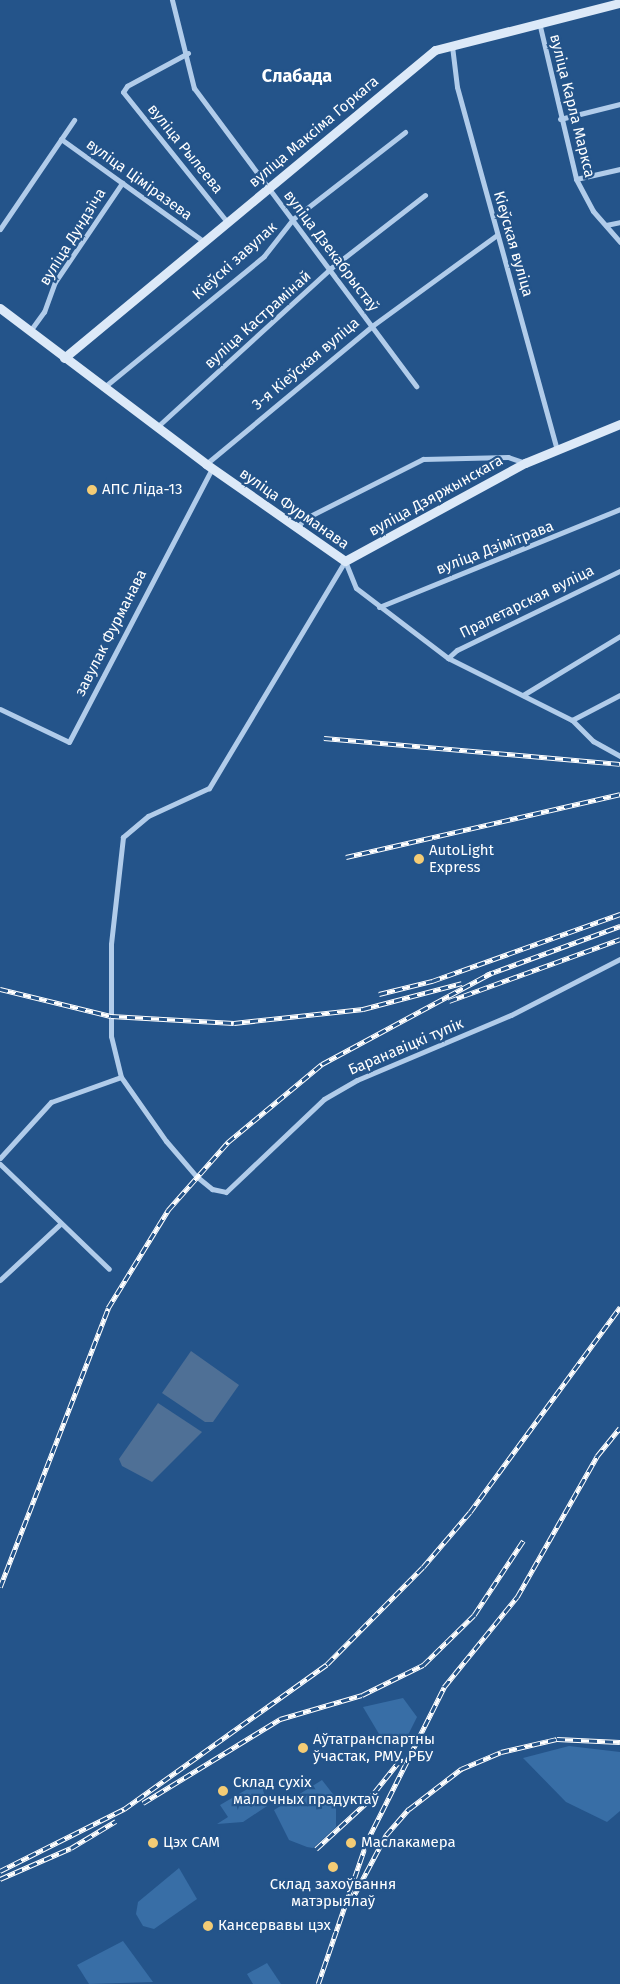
<!DOCTYPE html>
<html>
<head>
<meta charset="utf-8">
<style>
  body { margin:0 }
  #map { position:relative; width:620px; height:1984px; overflow:hidden; background:#24548a; font-family:"Fira Sans",sans-serif }
  div>[style] { position:absolute }
  .green>* { inset:0; background:#386ea6 }
  .water>* { inset:0; background:#4f7096 }
  .street>* { height:5px; margin:-2.5px; padding:0 2.5px; transform-origin:2.5px; border-radius:2.5px; background:#b1ccea }
  .secondary>* { height:9px; margin:-4.5px; padding:0 4.5px; transform-origin:4.5px; border-radius:4.5px; background:#dce9f8 }
  .rail>* { height:4.5px; margin-top:-2.25px; transform-origin:0; background:repeating-linear-gradient(90deg,#24548a 0 8px,#fff 0 16px); box-sizing:border-box; border-block:1px solid #fff }
  .dots>* { width:14px; height:14px; translate:-50% -50%; box-sizing:border-box; border:2px solid #24548a; border-radius:50% }
  span { translate:-50% -50%; white-space:nowrap; text-align:center; line-height:1.15; -webkit-text-stroke:4.5px #24548a; paint-order:stroke }
  .street-label { font-size:15px; color:#fff }
  .poi-label { font-size:15px; color:#fff }
  .left { translate:0 -50%; text-align:left }
  .quarter-label { font-size:18px; color:#fff; font-weight:700 }
</style>
</head>
<body>
<div id="map">
  <div class="green">
    <i style="clip-path:polygon(403px 1698px,417px 1717px,403px 1745px,379px 1734px,363px 1707px)"></i>
    <i style="clip-path:polygon(569px 1746px,620px 1752px,620px 1811px,607px 1822px,566px 1802px,523px 1758px)"></i>
    <i style="clip-path:polygon(322px 1780px,336px 1798px,336px 1827px,313px 1848px,307px 1847px,289px 1840px,274px 1810px)"></i>
    <i style="clip-path:polygon(261px 1781px,267px 1806px,243px 1822px,217px 1824px,228px 1817px,220px 1805px)"></i>
    <i style="clip-path:polygon(179px 1868px,197px 1899px,154px 1929px,143px 1926px,136px 1914px,138px 1902px)"></i>
    <i style="clip-path:polygon(123px 1941px,153px 1982px,89px 1984px,77px 1965px)"></i>
    <i style="clip-path:polygon(267px 1963px,281px 1984px,253px 1984px,247px 1974px)"></i>
  </div>
  <div class="water">
    <i style="clip-path:polygon(191px 1351px,239px 1385px,213px 1422px,205px 1422px,162px 1393px)"></i>
    <i style="clip-path:polygon(158px 1403px,202px 1432px,152px 1482px,122px 1466px,119px 1459px)"></i>
  </div>
  <div class="street">
    <i style="left:172px;top:0;width:91px;rotate:76deg"></i>
    <i style="left:194px;top:88px;width:372px;rotate:53.3deg"></i>
    <i style="left:539px;top:22px;width:161px;rotate:76.7deg"></i>
    <i style="left:576px;top:179px;width:36px;rotate:62deg"></i>
    <i style="left:593px;top:211px;width:41px;rotate:48.9deg"></i>
    <i style="left:452px;top:46px;width:41px;rotate:83deg"></i>
    <i style="left:457px;top:87px;width:376px;rotate:74.6deg"></i>
    <i style="left:188px;top:53px;width:69px;rotate:151.6deg"></i>
    <i style="left:127px;top:86px;width:7px;rotate:124deg"></i>
    <i style="left:123px;top:92px;width:166px;rotate:51.3deg"></i>
    <i style="left:560px;top:119px;width:62px;rotate:-14deg"></i>
    <i style="left:61px;top:139px;width:175px;rotate:35.7deg"></i>
    <i style="left:576px;top:179px;width:45px;rotate:-12.8deg"></i>
    <i style="left:606px;top:225px;width:14px;rotate:-12deg"></i>
    <i style="left:0;top:229px;width:132px;rotate:-55.8deg"></i>
    <i style="left:30px;top:331px;width:24px;rotate:-54deg"></i>
    <i style="left:44px;top:312px;width:32px;rotate:-70deg"></i>
    <i style="left:55px;top:282px;width:120px;rotate:-55.9deg"></i>
    <i style="left:103px;top:388px;width:208px;rotate:-39.3deg"></i>
    <i style="left:264px;top:256px;width:47px;rotate:-51.9deg"></i>
    <i style="left:293px;top:219px;width:142px;rotate:-37.8deg"></i>
    <i style="left:157px;top:427px;width:236px;rotate:-42.4deg"></i>
    <i style="left:331px;top:268px;width:119px;rotate:-37.8deg"></i>
    <i style="left:206px;top:464px;width:216px;rotate:-39.7deg"></i>
    <i style="left:372px;top:326px;width:155px;rotate:-36.1deg"></i>
    <i style="left:298px;top:526px;width:11px;rotate:-45deg"></i>
    <i style="left:306px;top:518px;width:131px;rotate:-26.8deg"></i>
    <i style="left:423px;top:459px;width:85px;rotate:-1.3deg"></i>
    <i style="left:508px;top:457px;width:18px;rotate:19deg"></i>
    <i style="left:345px;top:561px;width:265px;rotate:120.9deg"></i>
    <i style="left:209px;top:788px;width:67px;rotate:155.3deg"></i>
    <i style="left:148px;top:816px;width:33px;rotate:140deg"></i>
    <i style="left:123px;top:837px;width:108px;rotate:96.4deg"></i>
    <i style="left:111px;top:944px;width:92px;rotate:90deg"></i>
    <i style="left:111px;top:1036px;width:42px;rotate:76.3deg"></i>
    <i style="left:121px;top:1077px;width:78px;rotate:54.9deg"></i>
    <i style="left:166px;top:1141px;width:46px;rotate:49.4deg"></i>
    <i style="left:196px;top:1176px;width:21px;rotate:39deg"></i>
    <i style="left:212px;top:1189px;width:14px;rotate:12deg"></i>
    <i style="left:226px;top:1192px;width:135px;rotate:-43.5deg"></i>
    <i style="left:324px;top:1099px;width:38px;rotate:-30deg"></i>
    <i style="left:357px;top:1080px;width:167px;rotate:-22.9deg"></i>
    <i style="left:511px;top:1015px;width:123px;rotate:-27.2deg"></i>
    <i style="left:345px;top:561px;width:29px;rotate:68deg"></i>
    <i style="left:356px;top:588px;width:116px;rotate:37.3deg"></i>
    <i style="left:448px;top:658px;width:139px;rotate:26.6deg"></i>
    <i style="left:572px;top:720px;width:30px;rotate:45deg"></i>
    <i style="left:593px;top:741px;width:31px;rotate:29deg"></i>
    <i style="left:379px;top:607px;width:260px;rotate:-22.1deg"></i>
    <i style="left:448px;top:658px;width:12px;rotate:-42deg"></i>
    <i style="left:457px;top:650px;width:181px;rotate:-25.9deg"></i>
    <i style="left:523px;top:695px;width:114px;rotate:-31.3deg"></i>
    <i style="left:0;top:709px;width:76px;rotate:25.6deg"></i>
    <i style="left:69px;top:742px;width:309px;rotate:-62.4deg"></i>
    <i style="left:572px;top:720px;width:54px;rotate:-27.5deg"></i>
    <i style="left:0;top:1158px;width:76px;rotate:-47.7deg"></i>
    <i style="left:51px;top:1102px;width:74px;rotate:-19.7deg"></i>
    <i style="left:0;top:1164px;width:151px;rotate:43.9deg"></i>
    <i style="left:0;top:1280px;width:82px;rotate:-43deg"></i>
  </div>
  <div class="secondary">
    <i style="left:0;top:308px;width:258px;rotate:37.1deg"></i>
    <i style="left:206px;top:464px;width:169px;rotate:34.9deg"></i>
    <i style="left:345px;top:561px;width:205px;rotate:-28.6deg"></i>
    <i style="left:525px;top:463px;width:103px;rotate:-22.3deg"></i>
    <i style="left:64px;top:358px;width:482px;rotate:-39.7deg"></i>
    <i style="left:435px;top:50px;width:191px;rotate:-14.3deg"></i>
  </div>
  <div class="rail">
    <i style="left:324px;top:738px;width:297px;rotate:5deg"></i>
    <i style="left:346px;top:857px;width:281px;rotate:-12.9deg"></i>
    <i style="left:486px;top:975px;width:143px;rotate:-20.1deg"></i>
    <i style="left:0;top:989px;width:114px;rotate:13.7deg"></i>
    <i style="left:111px;top:1016px;width:123px;rotate:3.3deg"></i>
    <i style="left:234px;top:1023px;width:130px;rotate:-6.2deg"></i>
    <i style="left:363px;top:1009px;width:102px;rotate:-14.7deg"></i>
    <i style="left:379px;top:994px;width:55px;rotate:-13.8deg"></i>
    <i style="left:432px;top:981px;width:200px;rotate:-19.6deg"></i>
    <i style="left:449px;top:1001px;width:182px;rotate:-19.9deg"></i>
    <i style="left:0;top:1587px;width:299px;rotate:-68.8deg"></i>
    <i style="left:108px;top:1308px;width:115px;rotate:-58.5deg"></i>
    <i style="left:168px;top:1210px;width:91px;rotate:-48.6deg"></i>
    <i style="left:228px;top:1142px;width:122px;rotate:-39.7deg"></i>
    <i style="left:322px;top:1064px;width:192px;rotate:-28.3deg"></i>
    <i style="left:143px;top:1803px;width:161px;rotate:-31.5deg"></i>
    <i style="left:280px;top:1719px;width:85px;rotate:-16.3deg"></i>
    <i style="left:362px;top:1695px;width:68px;rotate:-26.2deg"></i>
    <i style="left:423px;top:1665px;width:71px;rotate:-44.4deg"></i>
    <i style="left:474px;top:1615px;width:89px;rotate:-56.5deg"></i>
    <i style="left:316px;top:1849px;width:67px;rotate:-42.6deg"></i>
    <i style="left:365px;top:1804px;width:56px;rotate:-51.5deg"></i>
    <i style="left:0;top:1871px;width:139px;rotate:-26.6deg"></i>
    <i style="left:124px;top:1809px;width:249px;rotate:-35.5deg"></i>
    <i style="left:327px;top:1664px;width:136px;rotate:-45.3deg"></i>
    <i style="left:423px;top:1567px;width:72px;rotate:-49.5deg"></i>
    <i style="left:470px;top:1512px;width:254px;rotate:-53.8deg"></i>
    <i style="left:0;top:1879px;width:77px;rotate:-23.6deg"></i>
    <i style="left:71px;top:1848px;width:52px;rotate:-31deg"></i>
    <i style="left:351px;top:1901px;width:75px;rotate:-62.1deg"></i>
    <i style="left:386px;top:1835px;width:35px;rotate:-49deg"></i>
    <i style="left:409px;top:1809px;width:66px;rotate:-37.6deg"></i>
    <i style="left:461px;top:1769px;width:43px;rotate:-23deg"></i>
    <i style="left:501px;top:1752px;width:57px;rotate:-13.1deg"></i>
    <i style="left:557px;top:1739px;width:63px;rotate:2.7deg"></i>
    <i style="left:318px;top:1984px;width:151px;rotate:-71.1deg"></i>
    <i style="left:367px;top:1841px;width:172px;rotate:-63.4deg"></i>
    <i style="left:444px;top:1687px;width:116px;rotate:-51deg"></i>
    <i style="left:517px;top:1597px;width:162px;rotate:-60.4deg"></i>
    <i style="left:597px;top:1456px;width:36px;rotate:-51deg"></i>
  </div>
  <div class="dots">
    <i style="left:92px;top:490px;background:#f4cc75"></i>
    <i style="left:419px;top:859px;background:#f4cc75"></i>
    <i style="left:303px;top:1748px;background:#f4cc75"></i>
    <i style="left:223px;top:1791px;background:#f4cc75"></i>
    <i style="left:153px;top:1843px;background:#f4cc75"></i>
    <i style="left:351px;top:1843px;background:#f4cc75"></i>
    <i style="left:333px;top:1867px;background:#f4cc75"></i>
    <i style="left:208px;top:1926px;background:#f4cc75"></i>
  </div>
  <div class="street-label">
    <span style="left:572px;top:106px;rotate:76deg">вуліца Карла Маркса</span>
    <span style="left:314px;top:132px;rotate:-40deg">вуліца Максіма Горкага</span>
    <span style="left:185px;top:149px;rotate:51deg">вуліца Рылеева</span>
    <span style="left:139px;top:180px;rotate:36deg">вуліца Ціміразева</span>
    <span style="left:73px;top:237px;rotate:-58deg">вуліца Дундзіча</span>
    <span style="left:513px;top:244px;rotate:74deg">Кіеўская вуліца</span>
    <span style="left:331px;top:251px;rotate:53deg">вуліца Дзекабрыстаў</span>
    <span style="left:235px;top:261px;rotate:-42deg">Кіеўскі завулак</span>
    <span style="left:258px;top:320px;rotate:-42deg">вуліца Кастрамінай</span>
    <span style="left:306px;top:364px;rotate:-40deg">3-я Кіеўская вуліца</span>
    <span style="left:436px;top:496px;rotate:-29deg">вуліца Дзяржынскага</span>
    <span style="left:294px;top:509px;rotate:35deg">вуліца Фурманава</span>
    <span style="left:495px;top:548px;rotate:-21deg">вуліца Дзімітрава</span>
    <span style="left:527px;top:602px;rotate:-26deg">Пралетарская вуліца</span>
    <span style="left:111px;top:633px;rotate:-63deg">завулак Фурманава</span>
    <span style="left:406px;top:1047px;rotate:-23deg">Баранавіцкі тупік</span>
  </div>
  <div class="poi-label">
    <span class="left" style="left:102px;top:490px">АПС Ліда-13</span>
    <span class="left" style="left:429px;top:859px">AutoLight<br>Express</span>
    <span class="left" style="left:313px;top:1748px">Аўтатранспартны<br>ўчастак, РМУ, РБУ</span>
    <span class="left" style="left:233px;top:1791px">Склад сухіх<br>малочных прадуктаў</span>
    <span class="left" style="left:163px;top:1843px">Цэх САМ</span>
    <span class="left" style="left:361px;top:1843px">Маслакамера</span>
    <span style="left:333px;top:1893px">Склад захоўвання<br>матэрыялаў</span>
    <span class="left" style="left:218px;top:1926px">Кансервавы цэх</span>
  </div>
  <div class="quarter-label">
    <span style="left:297px;top:76px">Слабада</span>
  </div>
</div>
</body>
</html>
